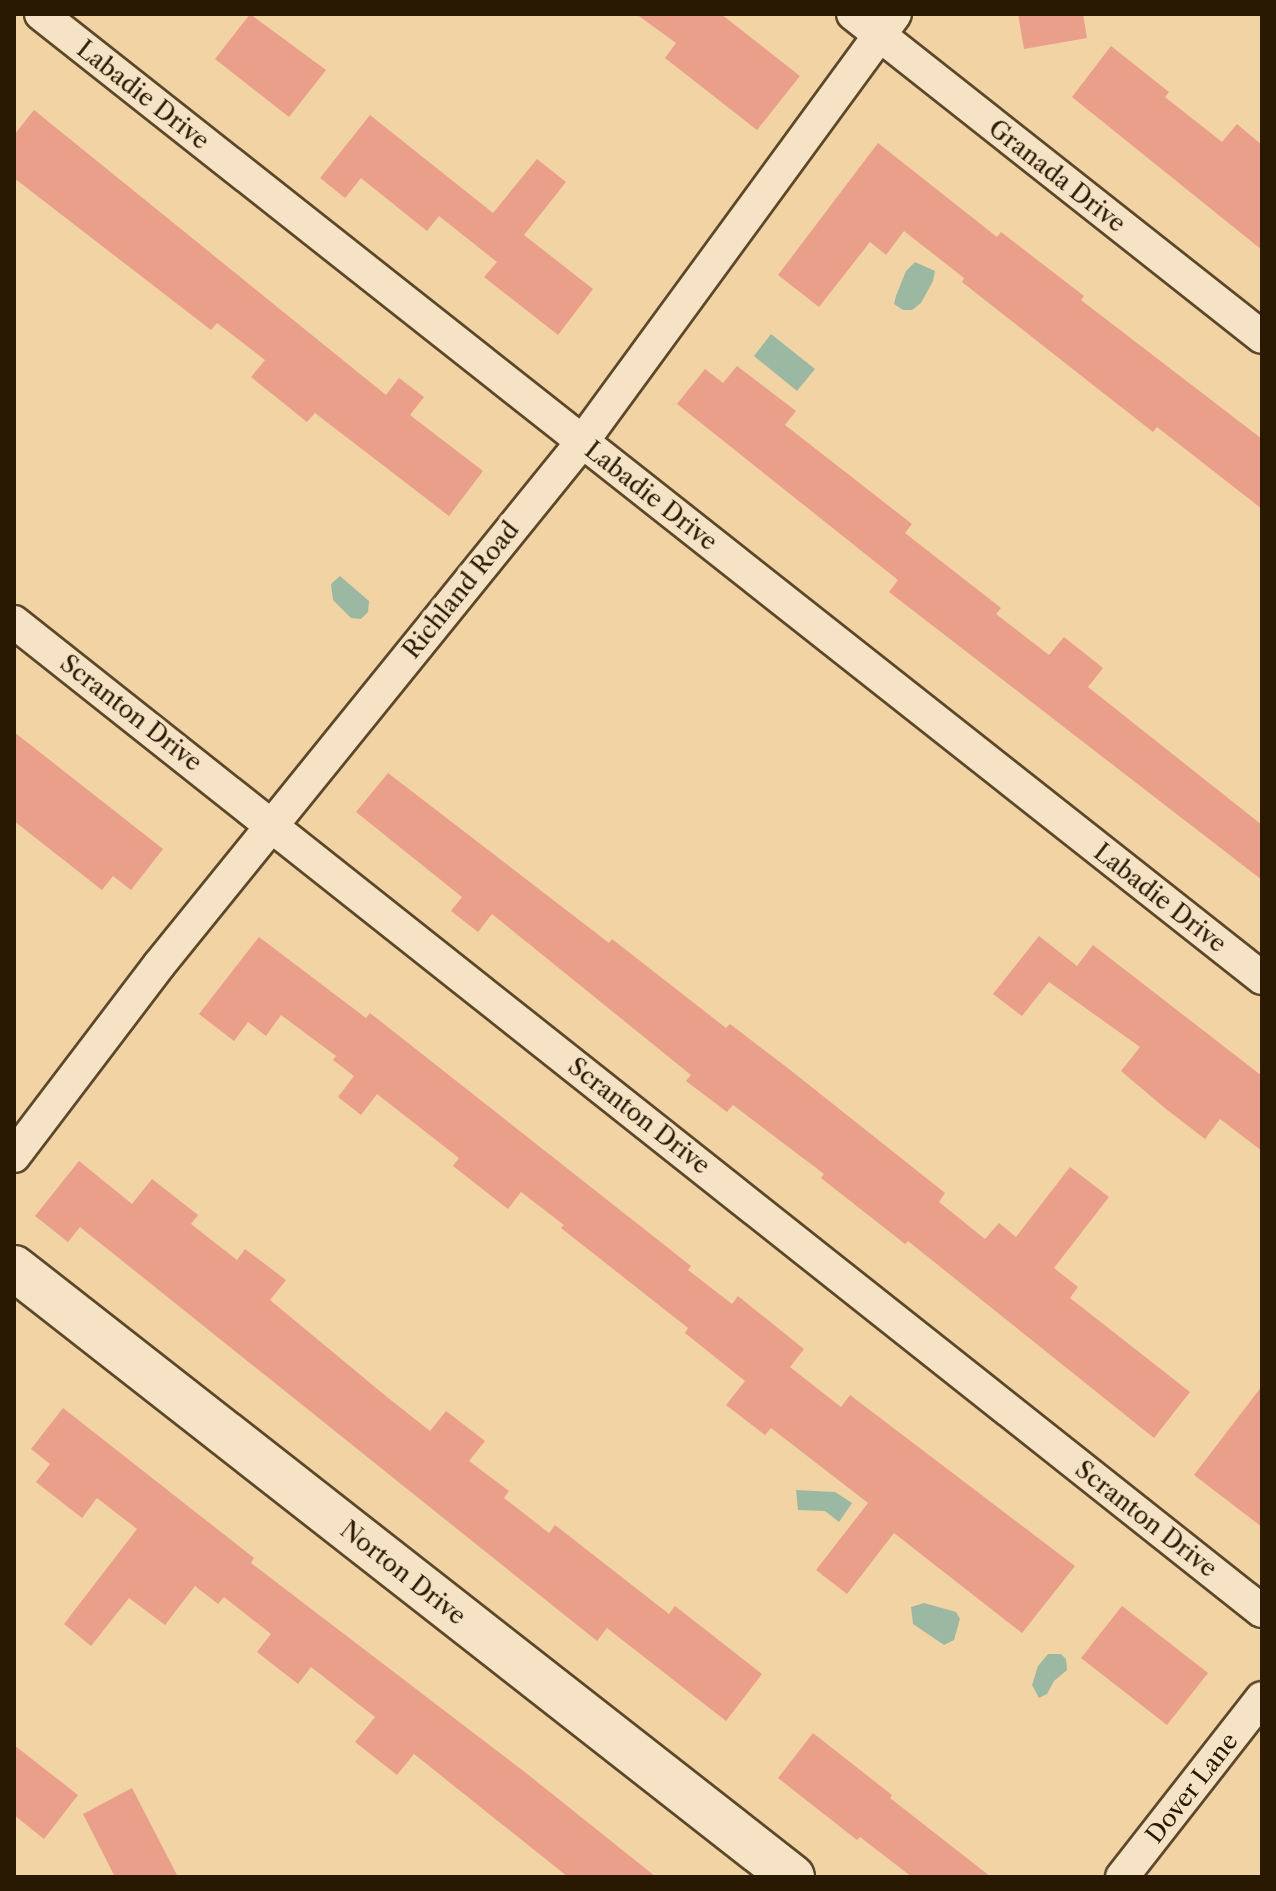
<!DOCTYPE html>
<html>
<head>
<meta charset="utf-8">
<style>
  body { margin:0 }
  #map { position:relative; width:1276px; height:1891px; overflow:hidden; background:#f1d3a4; font-family:"Libre Caslon Text",serif }
  div>[style] { position:absolute }
  .water>* { inset:0; background:#9bb8a3 }
  .building>* { inset:0; background:#ea9f8b }
  .roads { filter:drop-shadow(2px 0 #5c482a) drop-shadow(-2px 0 #5c482a) drop-shadow(0 2px #5c482a) drop-shadow(0 -2px #5c482a) }
  .street>* { height:32px; margin:-16px; padding:0 16px; transform-origin:16px; border-radius:16px; background:#f6e2c4 }
  .secondary>* { height:44px; margin:-22px; padding:0 22px; transform-origin:22px; border-radius:22px; background:#f6e2c4 }
  span { translate:-50% -50%; white-space:nowrap; text-align:center; line-height:1.15; -webkit-text-stroke:7px #f6e2c4; paint-order:stroke }
  .street-label { font-size:24px; color:#2a1902 }
  .frame { position:absolute; inset:0; border:16px solid #2a1902; pointer-events:none }
</style>
</head>
<body>
<div id="map">
  <div class="water">
    <i style="clip-path:polygon(915px 262px,935px 271px,933px 281px,921px 303px,912px 310px,903px 310px,894px 304px,896px 296px,906px 271px)"></i>
    <i style="clip-path:polygon(771px 334px,815px 369px,797px 391px,754px 356px)"></i>
    <i style="clip-path:polygon(340px 576px,369px 601px,368px 612px,361px 619px,351px 618px,333px 600px,331px 584px)"></i>
    <i style="clip-path:polygon(796px 1490px,835px 1492px,852px 1503px,839px 1522px,825px 1511px,798px 1510px)"></i>
    <i style="clip-path:polygon(924px 1603px,956px 1612px,960px 1619px,954px 1640px,944px 1645px,913px 1624px,911px 1607px)"></i>
    <i style="clip-path:polygon(1048px 1654px,1061px 1654px,1066px 1659px,1067px 1670px,1054px 1681px,1047px 1694px,1039px 1698px,1032px 1685px,1038px 1666px)"></i>
  </div>
  <div class="building">
    <i style="clip-path:polygon(250px 14px,326px 70px,289px 117px,215px 59px)"></i>
    <i style="clip-path:polygon(636px 14px,721px 14px,800px 76px,757px 130px,665px 58px,676px 43px)"></i>
    <i style="clip-path:polygon(1018px 14px,1083px 14px,1087px 38px,1024px 49px)"></i>
    <i style="clip-path:polygon(1111px 46px,1169px 92px,1165px 97px,1222px 142px,1237px 124px,1262px 145px,1262px 250px,1072px 97px)"></i>
    <i style="clip-path:polygon(34px 110px,386px 395px,399px 378px,424px 397px,410px 415px,483px 471px,449px 516px,315px 413px,307px 422px,251px 377px,265px 360px,217px 323px,211px 330px,14px 178px,14px 135px)"></i>
    <i style="clip-path:polygon(370px 115px,493px 213px,537px 159px,566px 182px,524px 235px,593px 289px,558px 335px,484px 277px,497px 262px,439px 216px,427px 231px,361px 178px,345px 198px,320px 178px)"></i>
    <i style="clip-path:polygon(878px 143px,997px 237px,1001px 232px,1084px 296px,1081px 300px,1262px 439px,1262px 509px,1157px 427px,1153px 432px,962px 282px,964px 278px,904px 231px,886px 255px,870px 242px,819px 307px,778px 275px)"></i>
    <i style="clip-path:polygon(737px 366px,796px 411px,785px 425px,912px 524px,905px 533px,1001px 608px,996px 614px,1049px 655px,1064px 637px,1103px 668px,1088px 687px,1262px 825px,1262px 880px,889px 592px,898px 580px,677px 404px,705px 369px,723px 383px)"></i>
    <i style="clip-path:polygon(14px 732px,163px 849px,131px 890px,113px 876px,102px 890px,14px 821px)"></i>
    <i style="clip-path:polygon(388px 773px,609px 943px,612px 939px,726px 1028px,730px 1024px,789px 1069px,945px 1193px,939px 1202px,985px 1239px,999px 1223px,1016px 1237px,1070px 1167px,1109px 1197px,1054px 1268px,1078px 1287px,1070px 1298px,1190px 1392px,1154px 1438px,908px 1241px,905px 1244px,821px 1178px,824px 1174px,733px 1105px,727px 1112px,686px 1081px,691px 1075px,492px 914px,478px 932px,451px 911px,462px 897px,356px 812px)"></i>
    <i style="clip-path:polygon(1039px 936px,1077px 966px,1093px 945px,1262px 1076px,1262px 1151px,1220px 1119px,1205px 1139px,1166px 1109px,1121px 1071px,1140px 1047px,1049px 982px,1022px 1016px,993px 994px)"></i>
    <i style="clip-path:polygon(259px 937px,366px 1018px,370px 1013px,691px 1266px,688px 1270px,732px 1304px,738px 1296px,804px 1349px,790px 1367px,841px 1407px,850px 1395px,1075px 1566px,1022px 1633px,894px 1533px,847px 1594px,816px 1570px,868px 1503px,771px 1428px,765px 1435px,726px 1405px,745px 1381px,685px 1333px,688px 1328px,561px 1228px,564px 1225px,521px 1192px,508px 1209px,453px 1166px,459px 1158px,377px 1094px,361px 1115px,338px 1097px,354px 1076px,333px 1060px,336px 1056px,281px 1015px,266px 1036px,248px 1022px,234px 1041px,199px 1014px)"></i>
    <i style="clip-path:polygon(79px 1161px,132px 1204px,152px 1179px,198px 1215px,191px 1224px,237px 1260px,245px 1249px,286px 1280px,270px 1300px,387px 1397px,430px 1431px,446px 1411px,485px 1441px,469px 1461px,509px 1491px,504px 1498px,549px 1533px,555px 1525px,669px 1614px,675px 1606px,762px 1674px,726px 1721px,607px 1628px,597px 1641px,80px 1227px,68px 1242px,35px 1216px)"></i>
    <i style="clip-path:polygon(1262px 1386px,1262px 1527px,1194px 1475px)"></i>
    <i style="clip-path:polygon(63px 1408px,254px 1558px,251px 1563px,526px 1773px,656px 1877px,568px 1877px,414px 1754px,397px 1775px,355px 1742px,375px 1717px,311px 1667px,298px 1684px,257px 1652px,271px 1634px,224px 1597px,218px 1604px,195px 1586px,165px 1625px,129px 1598px,91px 1646px,64px 1624px,137px 1529px,97px 1498px,82px 1518px,36px 1482px,50px 1464px,31px 1449px)"></i>
    <i style="clip-path:polygon(1122px 1606px,1208px 1673px,1167px 1725px,1081px 1658px)"></i>
    <i style="clip-path:polygon(813px 1733px,892px 1795px,890px 1798px,991px 1877px,912px 1877px,860px 1837px,857px 1840px,778px 1778px)"></i>
    <i style="clip-path:polygon(14px 1745px,78px 1795px,44px 1839px,14px 1815px)"></i>
    <i style="clip-path:polygon(132px 1788px,178px 1877px,115px 1877px,83px 1814px)"></i>
  </div>
  <div class="roads">
    <div class="street">
      <i style="left:41px;top:14px;width:1556px;rotate:38.29deg"></i>
      <i style="left:853px;top:14px;width:521px;rotate:38.3deg"></i>
      <i style="left:14px;top:622px;width:1592px;rotate:38.4deg"></i>
      <i style="left:14px;top:1156px;width:240px;rotate:-52.8deg"></i>
      <i style="left:159px;top:965px;width:673px;rotate:-51.03deg"></i>
      <i style="left:582px;top:442px;width:530px;rotate:-53.82deg"></i>
      <i style="left:1122px;top:1877px;width:227px;rotate:-52deg"></i>
    </div>
    <div class="secondary">
      <i style="left:14px;top:1268px;width:988px;rotate:38.05deg"></i>
    </div>
  </div>
  <div class="street-label">
    <span style="left:143px;top:95px;rotate:38deg">Labadie Drive</span>
    <span style="left:1057px;top:176px;rotate:38deg">Granada Drive</span>
    <span style="left:651px;top:496px;rotate:38deg">Labadie Drive</span>
    <span style="left:461px;top:590px;rotate:-51deg">Richland Road</span>
    <span style="left:131px;top:713px;rotate:38deg">Scranton Drive</span>
    <span style="left:1160px;top:898px;rotate:38deg">Labadie Drive</span>
    <span style="left:639px;top:1116px;rotate:38deg">Scranton Drive</span>
    <span style="left:1146px;top:1519px;rotate:38deg">Scranton Drive</span>
    <span style="left:403px;top:1573px;rotate:38deg">Norton Drive</span>
    <span style="left:1192px;top:1788px;rotate:-52deg">Dover Lane</span>
  </div>
  <div class="frame"></div>
</div>
</body>
</html>
